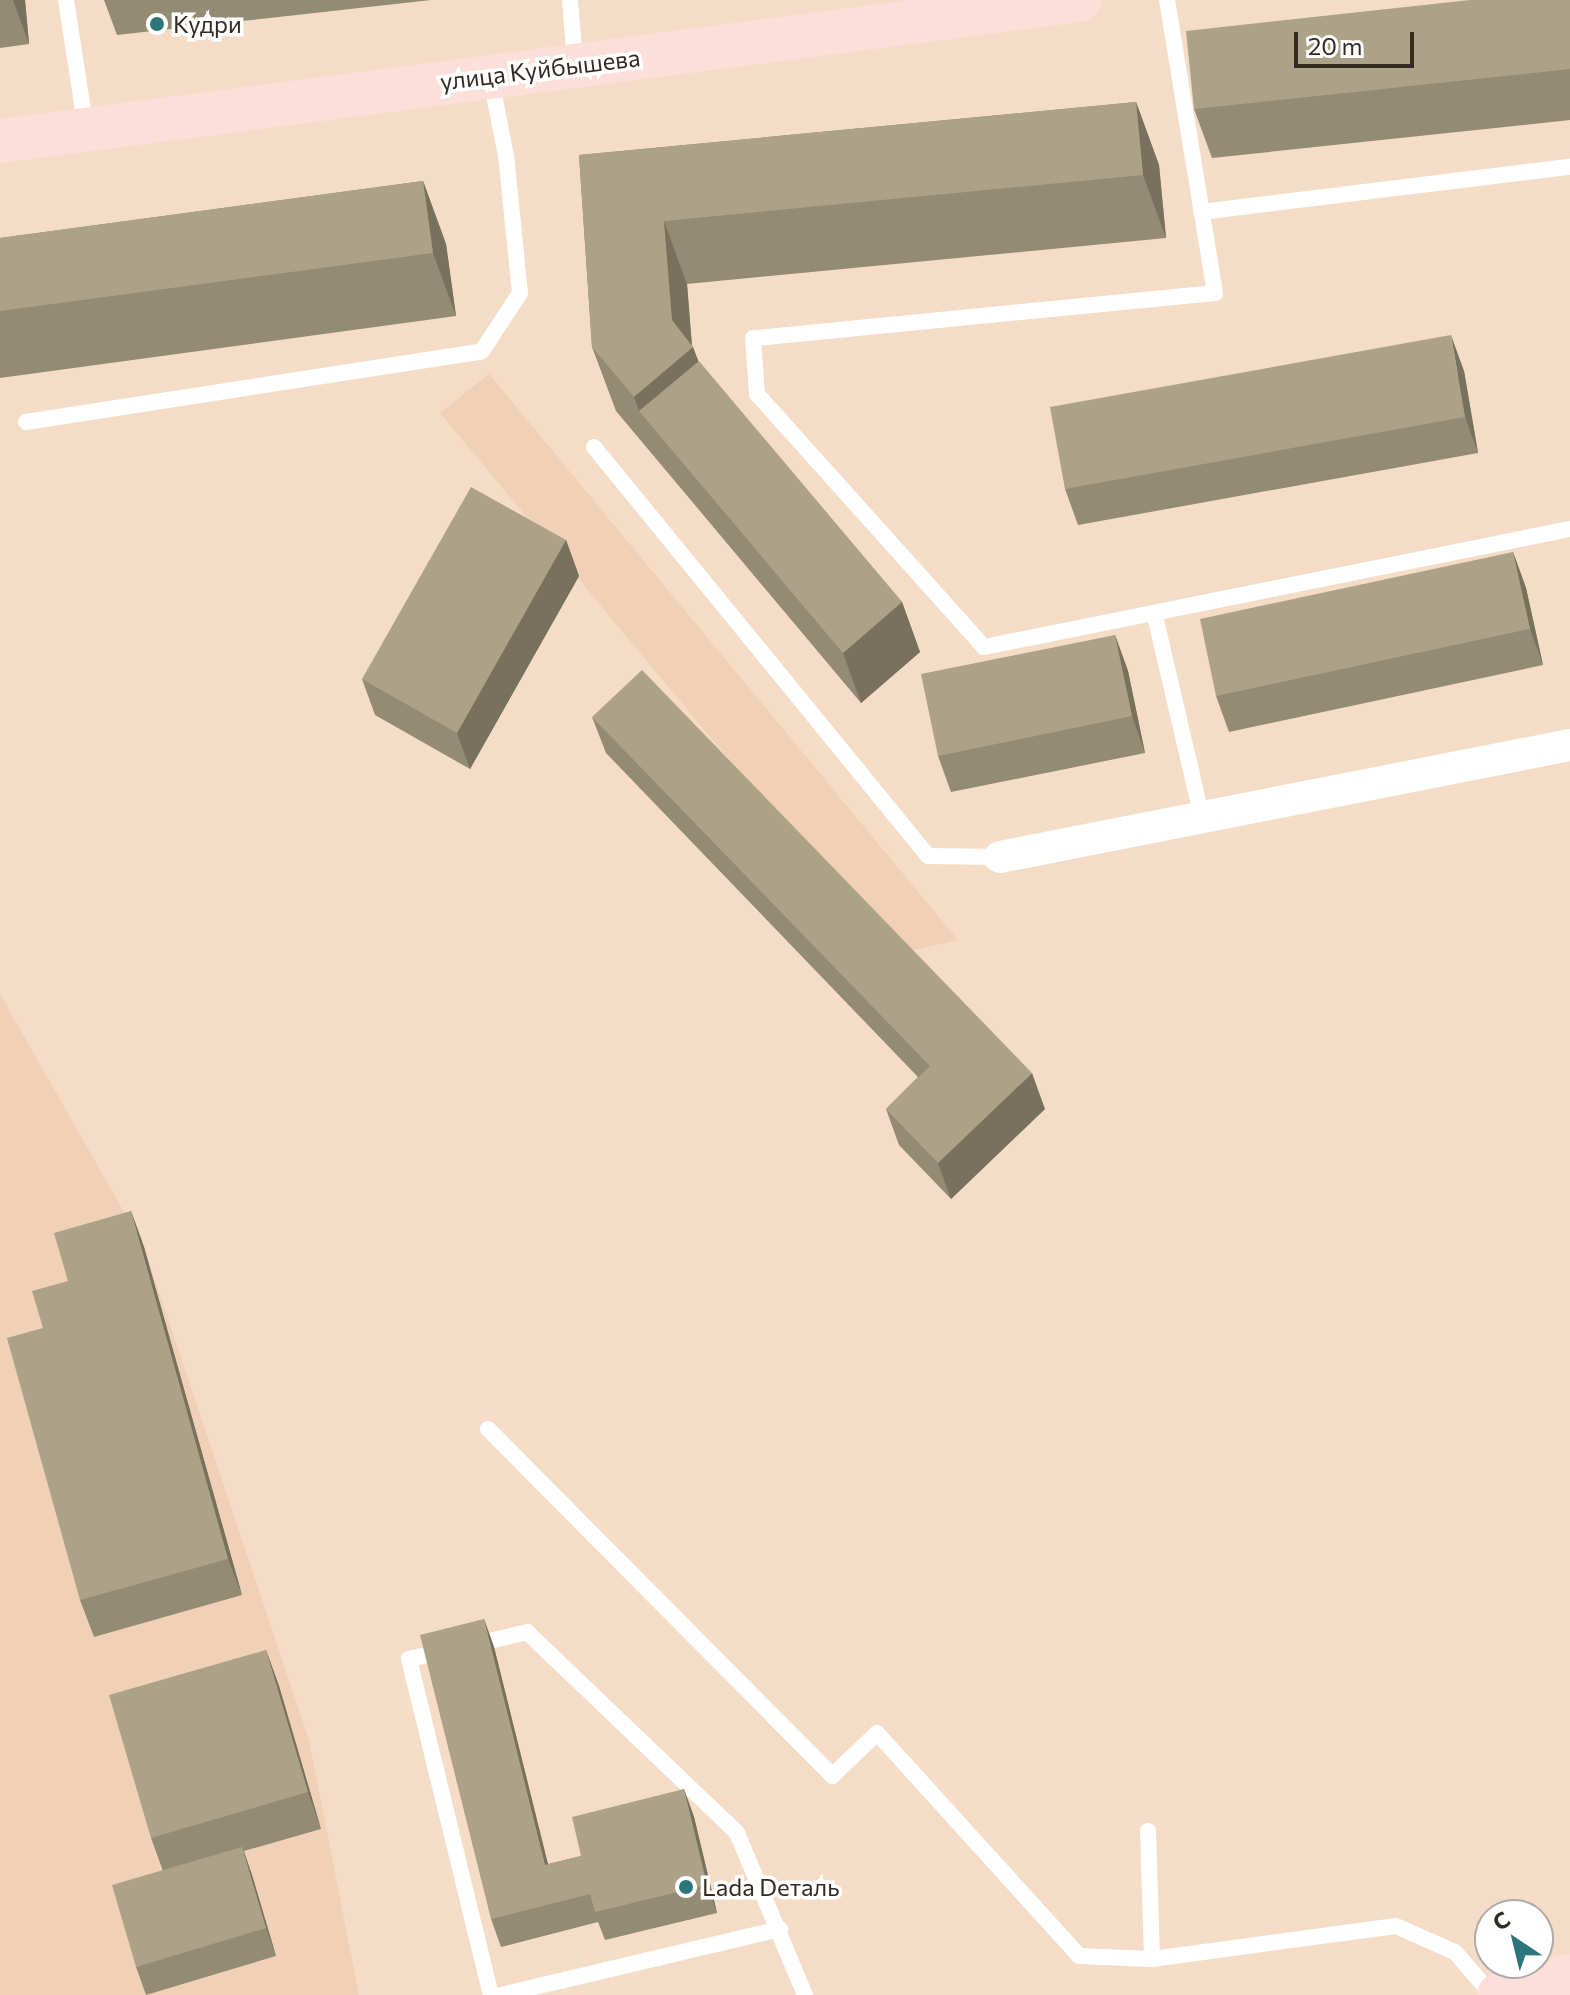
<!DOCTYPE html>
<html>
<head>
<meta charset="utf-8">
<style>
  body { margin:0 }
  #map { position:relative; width:1570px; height:1995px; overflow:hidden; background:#f4dcc7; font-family:Commissioner,sans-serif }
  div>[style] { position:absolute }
  .built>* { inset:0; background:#f0d1b7 }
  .lane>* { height:16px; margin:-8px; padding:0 8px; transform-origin:8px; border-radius:8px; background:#fff }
  .street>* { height:32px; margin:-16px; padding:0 16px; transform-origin:16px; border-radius:16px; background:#fff }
  .secondary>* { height:44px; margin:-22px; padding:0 22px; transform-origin:22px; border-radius:22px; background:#fcdfd9 }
  .wall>* { inset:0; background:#948b74 }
  .shaded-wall>* { inset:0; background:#78715e }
  .building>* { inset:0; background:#aca287 }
  .dots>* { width:22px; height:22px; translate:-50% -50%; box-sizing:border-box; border:4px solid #fff; border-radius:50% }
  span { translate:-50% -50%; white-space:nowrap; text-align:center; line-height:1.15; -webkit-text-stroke:7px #fff; paint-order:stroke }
  .poi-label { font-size:24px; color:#332a22 }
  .left { translate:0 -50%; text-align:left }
  .street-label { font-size:24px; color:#332a22 }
  .north { position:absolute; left:1474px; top:1899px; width:80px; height:80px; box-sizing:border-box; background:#fff; border:2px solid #adaaa7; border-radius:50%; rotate:325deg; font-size:22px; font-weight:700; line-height:32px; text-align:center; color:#332a22 }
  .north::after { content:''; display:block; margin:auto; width:28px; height:36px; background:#2b757b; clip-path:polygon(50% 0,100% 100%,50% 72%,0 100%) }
  .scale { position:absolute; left:1294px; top:32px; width:120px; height:36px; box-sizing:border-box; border:4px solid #332a22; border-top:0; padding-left:10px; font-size:24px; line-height:28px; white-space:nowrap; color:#332a22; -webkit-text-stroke:6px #fff; paint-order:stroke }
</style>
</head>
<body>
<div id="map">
  <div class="built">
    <i style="clip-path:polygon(489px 374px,958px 940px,892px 955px,440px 413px)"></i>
    <i style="clip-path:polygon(0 994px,144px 1247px,309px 1740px,359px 1995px,0 1995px)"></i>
  </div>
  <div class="lane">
    <i style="left:66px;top:0;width:131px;rotate:81.2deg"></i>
    <i style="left:570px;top:0;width:63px;rotate:85.5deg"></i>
    <i style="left:1167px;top:0;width:297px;rotate:80.7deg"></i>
    <i style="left:1215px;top:293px;width:464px;rotate:174.4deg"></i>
    <i style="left:753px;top:338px;width:56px;rotate:85.9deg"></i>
    <i style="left:757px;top:394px;width:340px;rotate:48.1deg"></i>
    <i style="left:984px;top:647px;width:598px;rotate:-11.39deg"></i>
    <i style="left:1201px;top:212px;width:372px;rotate:-7deg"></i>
    <i style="left:26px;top:422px;width:461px;rotate:-8.8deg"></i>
    <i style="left:482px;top:351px;width:69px;rotate:-56.8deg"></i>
    <i style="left:520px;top:293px;width:138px;rotate:-95.8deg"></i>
    <i style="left:506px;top:156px;width:78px;rotate:-101deg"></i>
    <i style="left:594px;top:447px;width:528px;rotate:50.76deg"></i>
    <i style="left:928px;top:856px;width:72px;rotate:0.8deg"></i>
    <i style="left:1155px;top:616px;width:207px;rotate:76.9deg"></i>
    <i style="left:488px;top:1429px;width:489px;rotate:45.2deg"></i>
    <i style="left:832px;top:1776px;width:62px;rotate:-43.7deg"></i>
    <i style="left:877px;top:1733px;width:301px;rotate:47.8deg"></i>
    <i style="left:1079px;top:1956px;width:73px;rotate:2.4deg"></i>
    <i style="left:473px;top:1645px;width:56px;rotate:-13.5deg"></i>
    <i style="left:527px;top:1632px;width:291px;rotate:43.7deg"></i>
    <i style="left:737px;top:1833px;width:176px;rotate:67.2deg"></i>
    <i style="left:446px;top:1651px;width:38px;rotate:168deg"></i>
    <i style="left:409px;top:1659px;width:346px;rotate:76.3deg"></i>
    <i style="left:1148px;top:1831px;width:128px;rotate:88.2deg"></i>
    <i style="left:1152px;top:1959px;width:246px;rotate:-7.7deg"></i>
    <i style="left:1396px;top:1926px;width:64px;rotate:23.8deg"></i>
    <i style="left:1455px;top:1952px;width:57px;rotate:49.3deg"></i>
    <i style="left:501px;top:1995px;width:287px;rotate:-13.3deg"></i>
  </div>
  <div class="street">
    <i style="left:1000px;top:857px;width:581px;rotate:-11.12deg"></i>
  </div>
  <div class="secondary">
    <i style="left:0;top:141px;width:1089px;rotate:-7.44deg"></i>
    <i style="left:1499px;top:1995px;width:73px;rotate:-15deg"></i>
  </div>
  <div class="wall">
    <i style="clip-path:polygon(0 0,25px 0,29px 44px,0 48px)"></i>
    <i style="clip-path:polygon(104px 0,431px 0,117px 35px)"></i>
    <i style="clip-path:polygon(1570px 0,1570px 120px,1212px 158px,1194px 109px)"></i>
    <i style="clip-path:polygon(1136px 102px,1159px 165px,1166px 238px,687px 284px,692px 345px,698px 361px,902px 602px,920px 652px,861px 703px,616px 411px,592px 347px,579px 155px)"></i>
    <i style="clip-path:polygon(423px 181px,446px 244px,456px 316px,0 378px,0 238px)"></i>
    <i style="clip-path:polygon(1464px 371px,1478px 453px,1078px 525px,1065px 489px)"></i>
    <i style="clip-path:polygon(566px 540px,579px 576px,470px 769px,375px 715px,362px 679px)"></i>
    <i style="clip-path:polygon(1513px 552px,1526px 588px,1543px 665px,1229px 732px,1216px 696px)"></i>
    <i style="clip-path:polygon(1115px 635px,1128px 671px,1145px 753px,951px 792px,938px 756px)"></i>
    <i style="clip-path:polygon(592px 717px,1045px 1109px,951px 1199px,899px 1145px,886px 1109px,918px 1077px,606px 753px)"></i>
    <i style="clip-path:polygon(131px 1211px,144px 1247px,242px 1595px,94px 1637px,80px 1600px,68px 1281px)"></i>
    <i style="clip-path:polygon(484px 1619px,494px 1647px,548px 1864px,581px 1856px,684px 1789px,694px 1817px,717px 1913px,605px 1940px,598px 1922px,501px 1947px,491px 1919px)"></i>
    <i style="clip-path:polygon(266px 1650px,279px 1686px,321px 1829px,244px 1851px,252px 1875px,276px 1956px,146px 1995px,136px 1967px,163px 1871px,151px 1838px)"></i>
  </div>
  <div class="shaded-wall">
    <i style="clip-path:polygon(13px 0,25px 0,29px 44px)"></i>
    <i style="clip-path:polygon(1136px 102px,1159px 165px,1166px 238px,1143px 175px)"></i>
    <i style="clip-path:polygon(423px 181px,446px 244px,456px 316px,433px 253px)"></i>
    <i style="clip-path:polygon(664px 221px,687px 284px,692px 348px,693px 347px,717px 410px,639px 411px,634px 397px)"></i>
    <i style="clip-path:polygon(1451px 335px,1464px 371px,1478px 453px,1465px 417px)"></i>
    <i style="clip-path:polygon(566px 540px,579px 576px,470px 769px,457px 733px)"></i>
    <i style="clip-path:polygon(1513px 552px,1526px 588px,1543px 665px,1530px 629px)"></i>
    <i style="clip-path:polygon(902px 602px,920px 652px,861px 703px,843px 653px)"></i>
    <i style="clip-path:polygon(1115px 635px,1128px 671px,1145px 753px,1132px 716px)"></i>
    <i style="clip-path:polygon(1032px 1073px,1045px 1109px,951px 1199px,938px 1163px)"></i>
    <i style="clip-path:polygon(131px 1211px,144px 1247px,242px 1595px,228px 1559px)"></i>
    <i style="clip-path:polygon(484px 1619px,494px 1647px,555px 1893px,545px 1865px)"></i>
    <i style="clip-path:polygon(266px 1650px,279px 1686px,321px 1829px,308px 1792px)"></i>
    <i style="clip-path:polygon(684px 1789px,694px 1817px,717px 1913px,707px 1885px)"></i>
    <i style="clip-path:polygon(242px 1847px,252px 1875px,276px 1956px,266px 1928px)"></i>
  </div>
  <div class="building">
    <i style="clip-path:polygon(1470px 0,1570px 0,1570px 69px,1194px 109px,1186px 31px)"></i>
    <i style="clip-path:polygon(1136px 102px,1143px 175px,664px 221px,672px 320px,693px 347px,634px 397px,592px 347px,579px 155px)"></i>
    <i style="clip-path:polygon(423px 181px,433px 253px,0 311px,0 238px)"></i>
    <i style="clip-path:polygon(1451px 335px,1465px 417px,1065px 489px,1050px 407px)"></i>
    <i style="clip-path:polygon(699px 361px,902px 602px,843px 653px,639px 411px)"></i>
    <i style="clip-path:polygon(471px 487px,566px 540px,457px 733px,362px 679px)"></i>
    <i style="clip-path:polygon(1513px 552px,1530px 629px,1216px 696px,1200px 619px)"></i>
    <i style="clip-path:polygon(1115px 635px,1132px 716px,938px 756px,921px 674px)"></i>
    <i style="clip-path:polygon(642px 670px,1032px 1073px,938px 1163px,886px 1109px,930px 1066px,592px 717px)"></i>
    <i style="clip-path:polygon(131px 1211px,228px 1559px,80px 1600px,7px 1338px,43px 1328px,32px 1291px,68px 1281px,54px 1233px)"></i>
    <i style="clip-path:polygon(484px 1619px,545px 1865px,581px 1856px,572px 1817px,684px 1789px,707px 1885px,595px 1912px,590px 1894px,491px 1919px,420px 1635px)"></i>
    <i style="clip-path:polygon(266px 1650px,308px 1792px,151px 1838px,109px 1695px)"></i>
    <i style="clip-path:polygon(242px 1847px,266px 1928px,136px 1967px,112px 1885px)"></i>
  </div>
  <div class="dots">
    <i style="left:157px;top:24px;background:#2b757b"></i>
    <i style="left:686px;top:1887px;background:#2b757b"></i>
  </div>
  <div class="poi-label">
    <span class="left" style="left:173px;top:24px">Кудри</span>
    <span class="left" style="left:702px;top:1887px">Lada Dеталь</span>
  </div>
  <div class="street-label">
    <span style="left:540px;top:69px;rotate:-7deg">улица Куйбышева</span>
  </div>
  <div class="north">С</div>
  <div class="scale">20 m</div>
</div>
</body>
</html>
